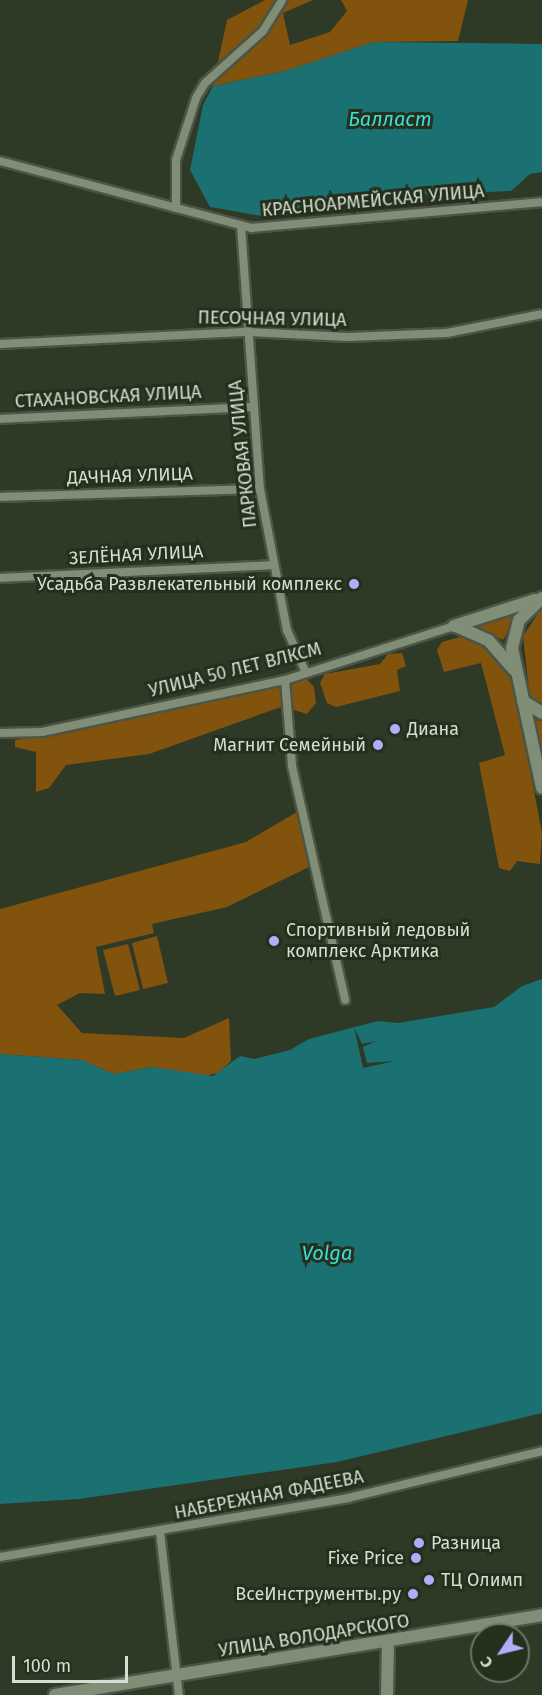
<!DOCTYPE html>
<html>
<head>
<meta charset="utf-8">
<style>
  body { margin:0 }
  #map { position:relative; width:542px; height:1695px; overflow:hidden; background:#2e3926; font-family:"Fira Sans",sans-serif }
  div>[style] { position:absolute }
  .green>* { inset:0; background:#81530d }
  .water>* { inset:0; background:#1b7171 }
  .pier>* { inset:0; background:#2e3926 }
  .roads { filter:drop-shadow(2px 0 #4c5545) drop-shadow(-2px 0 #4c5545) drop-shadow(0 2px #4c5545) drop-shadow(0 -2px #4c5545) }
  .street>* { height:8px; margin:-4px; padding:0 4px; transform-origin:4px; border-radius:4px; background:#808d77 }
  .secondary>* { height:12px; margin:-6px; padding:0 6px; transform-origin:6px; border-radius:6px; background:#808d77 }
  .dots>* { width:16px; height:16px; translate:-50% -50%; box-sizing:border-box; border:3px solid #242f1c; border-radius:50% }
  span { translate:-50% -50%; white-space:nowrap; text-align:center; line-height:1.15; -webkit-text-stroke:6px #242f1c; paint-order:stroke }
  .street-label { font-size:18px; color:#d6ded2 }
  .poi-label { font-size:18px; color:#d6ded2 }
  .right { translate:-100% -50%; text-align:right }
  .left { translate:0 -50%; text-align:left }
  .water-label { font-size:20px; color:#3bdddc; font-style:italic }
  .north { position:absolute; left:470px; top:1623px; width:60px; height:60px; box-sizing:border-box; background:#242f1c; border:2px solid #6b7565; border-radius:50%; rotate:235deg; font-size:16px; font-weight:700; line-height:24px; text-align:center; color:#d6ded2 }
  .north::after { content:''; display:block; margin:auto; width:21px; height:27px; background:#b3adf9; clip-path:polygon(50% 0,100% 100%,50% 72%,0 100%) }
  .scale { position:absolute; left:12px; top:1656px; width:116px; height:27px; box-sizing:border-box; border:3px solid #d6ded2; border-top:0; padding-left:8px; font-size:18px; line-height:21px; white-space:nowrap; color:#d6ded2; -webkit-text-stroke:4px #242f1c; paint-order:stroke }
</style>
</head>
<body>
<div id="map">
  <div class="green">
    <i style="clip-path:polygon(265px 0,313px 0,283px 13px,290px 45px,330px 32px,347px 11px,341px 0,468px 0,458px 41px,374px 42px,285px 71px,213px 86px,227px 20px)"></i>
    <i style="clip-path:polygon(542px 608px,542px 708px,530px 699px,523px 636px)"></i>
    <i style="clip-path:polygon(520px 609px,503px 640px,471px 626px)"></i>
    <i style="clip-path:polygon(464px 636px,493px 653px,512px 676px,542px 833px,540px 864px,517px 861px,510px 871px,499px 868px,479px 763px,505px 755px,481px 663px,444px 672px,437px 650px,442px 642px)"></i>
    <i style="clip-path:polygon(402px 653px,406px 666px,397px 670px,400px 691px,336px 707px,327px 703px,320px 683px,325px 674px,380px 664px,388px 654px)"></i>
    <i style="clip-path:polygon(303px 675px,314px 687px,316px 703px,307px 714px,294px 710px,291px 702px,291px 686px)"></i>
    <i style="clip-path:polygon(282px 684px,281px 707px,149px 754px,66px 765px,49px 788px,36px 792px,36px 752px,15px 747px,15px 740px,73px 732px)"></i>
    <i style="clip-path:polygon(534px 720px,542px 721px,542px 761px)"></i>
    <i style="clip-path:polygon(297px 812px,309px 867px,227px 907px,152px 924px,154px 933px,96px 947px,105px 994px,80px 993px,57px 1005px,82px 1033px,184px 1038px,229px 1018px,231px 1061px,218px 1073px,204px 1076px,153px 1067px,113px 1074px,82px 1060px,0 1054px,0 909px,246px 842px)"></i>
    <i style="clip-path:polygon(157px 936px,168px 983px,143px 989px,132px 943px)"></i>
    <i style="clip-path:polygon(128px 944px,140px 990px,115px 996px,103px 950px)"></i>
  </div>
  <div class="water">
    <i style="clip-path:polygon(374px 42px,542px 44px,542px 172px,530px 174px,511px 191px,372px 197px,317px 213px,267px 217px,210px 207px,190px 170px,203px 105px,213px 86px,285px 71px)"></i>
    <i style="clip-path:polygon(542px 979px,542px 1413px,337px 1462px,79px 1499px,0 1504px,0 1054px,82px 1060px,113px 1074px,153px 1067px,213px 1076px,240px 1056px,254px 1059px,290px 1050px,309px 1039px,378px 1021px,398px 1023px,494px 1007px,522px 986px)"></i>
  </div>
  <div class="pier">
    <i style="clip-path:polygon(354px 1027px,362px 1044px,376px 1041px,363px 1047px,367px 1063px,395px 1061px,363px 1068px)"></i>
  </div>
  <div class="roads">
    <div class="street">
      <i style="left:0;top:161px;width:261px;rotate:14.9deg"></i>
      <i style="left:252px;top:228px;width:291px;rotate:-5.1deg"></i>
      <i style="left:176px;top:208px;width:48px;rotate:-90deg"></i>
      <i style="left:176px;top:160px;width:65px;rotate:-72.1deg"></i>
      <i style="left:196px;top:98px;width:17px;rotate:-59deg"></i>
      <i style="left:205px;top:83px;width:78px;rotate:-41.9deg"></i>
      <i style="left:263px;top:31px;width:36px;rotate:-58deg"></i>
      <i style="left:241px;top:226px;width:264px;rotate:85.9deg"></i>
      <i style="left:260px;top:489px;width:144px;rotate:79.2deg"></i>
      <i style="left:287px;top:630px;width:47px;rotate:66.2deg"></i>
      <i style="left:0;top:344px;width:249px;rotate:-2.8deg"></i>
      <i style="left:249px;top:332px;width:99px;rotate:2.9deg"></i>
      <i style="left:348px;top:337px;width:99px;rotate:-2.3deg"></i>
      <i style="left:447px;top:333px;width:97px;rotate:-11.3deg"></i>
      <i style="left:0;top:419px;width:254px;rotate:-2.7deg"></i>
      <i style="left:0;top:497px;width:260px;rotate:-1.8deg"></i>
      <i style="left:0;top:578px;width:273px;rotate:-2.7deg"></i>
      <i style="left:285px;top:680px;width:86px;rotate:85.3deg"></i>
      <i style="left:292px;top:766px;width:240px;rotate:77.2deg"></i>
      <i style="left:0;top:733px;width:42px;rotate:-1.4deg"></i>
      <i style="left:42px;top:732px;width:249px;rotate:-12.1deg"></i>
      <i style="left:285px;top:680px;width:177px;rotate:-17.7deg"></i>
      <i style="left:160px;top:1532px;width:164px;rotate:83.4deg"></i>
      <i style="left:0;top:1557px;width:353px;rotate:-9.6deg"></i>
      <i style="left:348px;top:1498px;width:200px;rotate:-13.6deg"></i>
    </div>
    <div class="secondary">
      <i style="left:542px;top:598px;width:32px;rotate:136deg"></i>
      <i style="left:519px;top:620px;width:29px;rotate:104deg"></i>
      <i style="left:512px;top:648px;width:143px;rotate:77.9deg"></i>
      <i style="left:454px;top:626px;width:85px;rotate:-17.8deg"></i>
      <i style="left:456px;top:626px;width:36px;rotate:24deg"></i>
      <i style="left:489px;top:641px;width:38px;rotate:49deg"></i>
      <i style="left:523px;top:701px;width:22px;rotate:32deg"></i>
      <i style="left:55px;top:1695px;width:494px;rotate:-9.3deg"></i>
      <i style="left:387px;top:1695px;width:51px;rotate:-88.9deg"></i>
    </div>
  </div>
  <div class="dots">
    <i style="left:354px;top:584px;background:#b3adf9"></i>
    <i style="left:395px;top:729px;background:#b3adf9"></i>
    <i style="left:378px;top:745px;background:#b3adf9"></i>
    <i style="left:274px;top:941px;background:#b3adf9"></i>
    <i style="left:419px;top:1543px;background:#b3adf9"></i>
    <i style="left:416px;top:1558px;background:#b3adf9"></i>
    <i style="left:429px;top:1580px;background:#b3adf9"></i>
    <i style="left:413px;top:1594px;background:#b3adf9"></i>
  </div>
  <div class="street-label">
    <span style="left:373px;top:201px;rotate:-5deg">КРАСНОАРМЕЙСКАЯ УЛИЦА</span>
    <span style="left:272px;top:319px;rotate:1deg">ПЕСОЧНАЯ УЛИЦА</span>
    <span style="left:108px;top:397px;rotate:-3deg">СТАХАНОВСКАЯ УЛИЦА</span>
    <span style="left:243px;top:454px;rotate:-96deg">ПАРКОВАЯ УЛИЦА</span>
    <span style="left:130px;top:476px;rotate:-2deg">ДАЧНАЯ УЛИЦА</span>
    <span style="left:136px;top:555px;rotate:-3deg">ЗЕЛЁНАЯ УЛИЦА</span>
    <span style="left:235px;top:670px;rotate:-14deg">УЛИЦА 50 ЛЕТ ВЛКСМ</span>
    <span style="left:269px;top:1495px;rotate:-11deg">НАБЕРЕЖНАЯ ФАДЕЕВА</span>
    <span style="left:314px;top:1636px;rotate:-9deg">УЛИЦА ВОЛОДАРСКОГО</span>
  </div>
  <div class="poi-label">
    <span class="right" style="left:342px;top:584px">Усадьба Развлекательный комплекс</span>
    <span class="left" style="left:407px;top:729px">Диана</span>
    <span class="right" style="left:366px;top:745px">Магнит Семейный</span>
    <span class="left" style="left:286px;top:941px">Спортивный ледовый<br>комплекс Арктика</span>
    <span class="left" style="left:431px;top:1543px">Разница</span>
    <span class="right" style="left:404px;top:1558px">Fixe Price</span>
    <span class="left" style="left:441px;top:1580px">ТЦ Олимп</span>
    <span class="right" style="left:401px;top:1594px">ВсеИнструменты.ру</span>
  </div>
  <div class="water-label">
    <span style="left:390px;top:119px">Балласт</span>
    <span style="left:327px;top:1253px">Volga</span>
  </div>
  <div class="north">С</div>
  <div class="scale">100 m</div>
</div>
</body>
</html>
